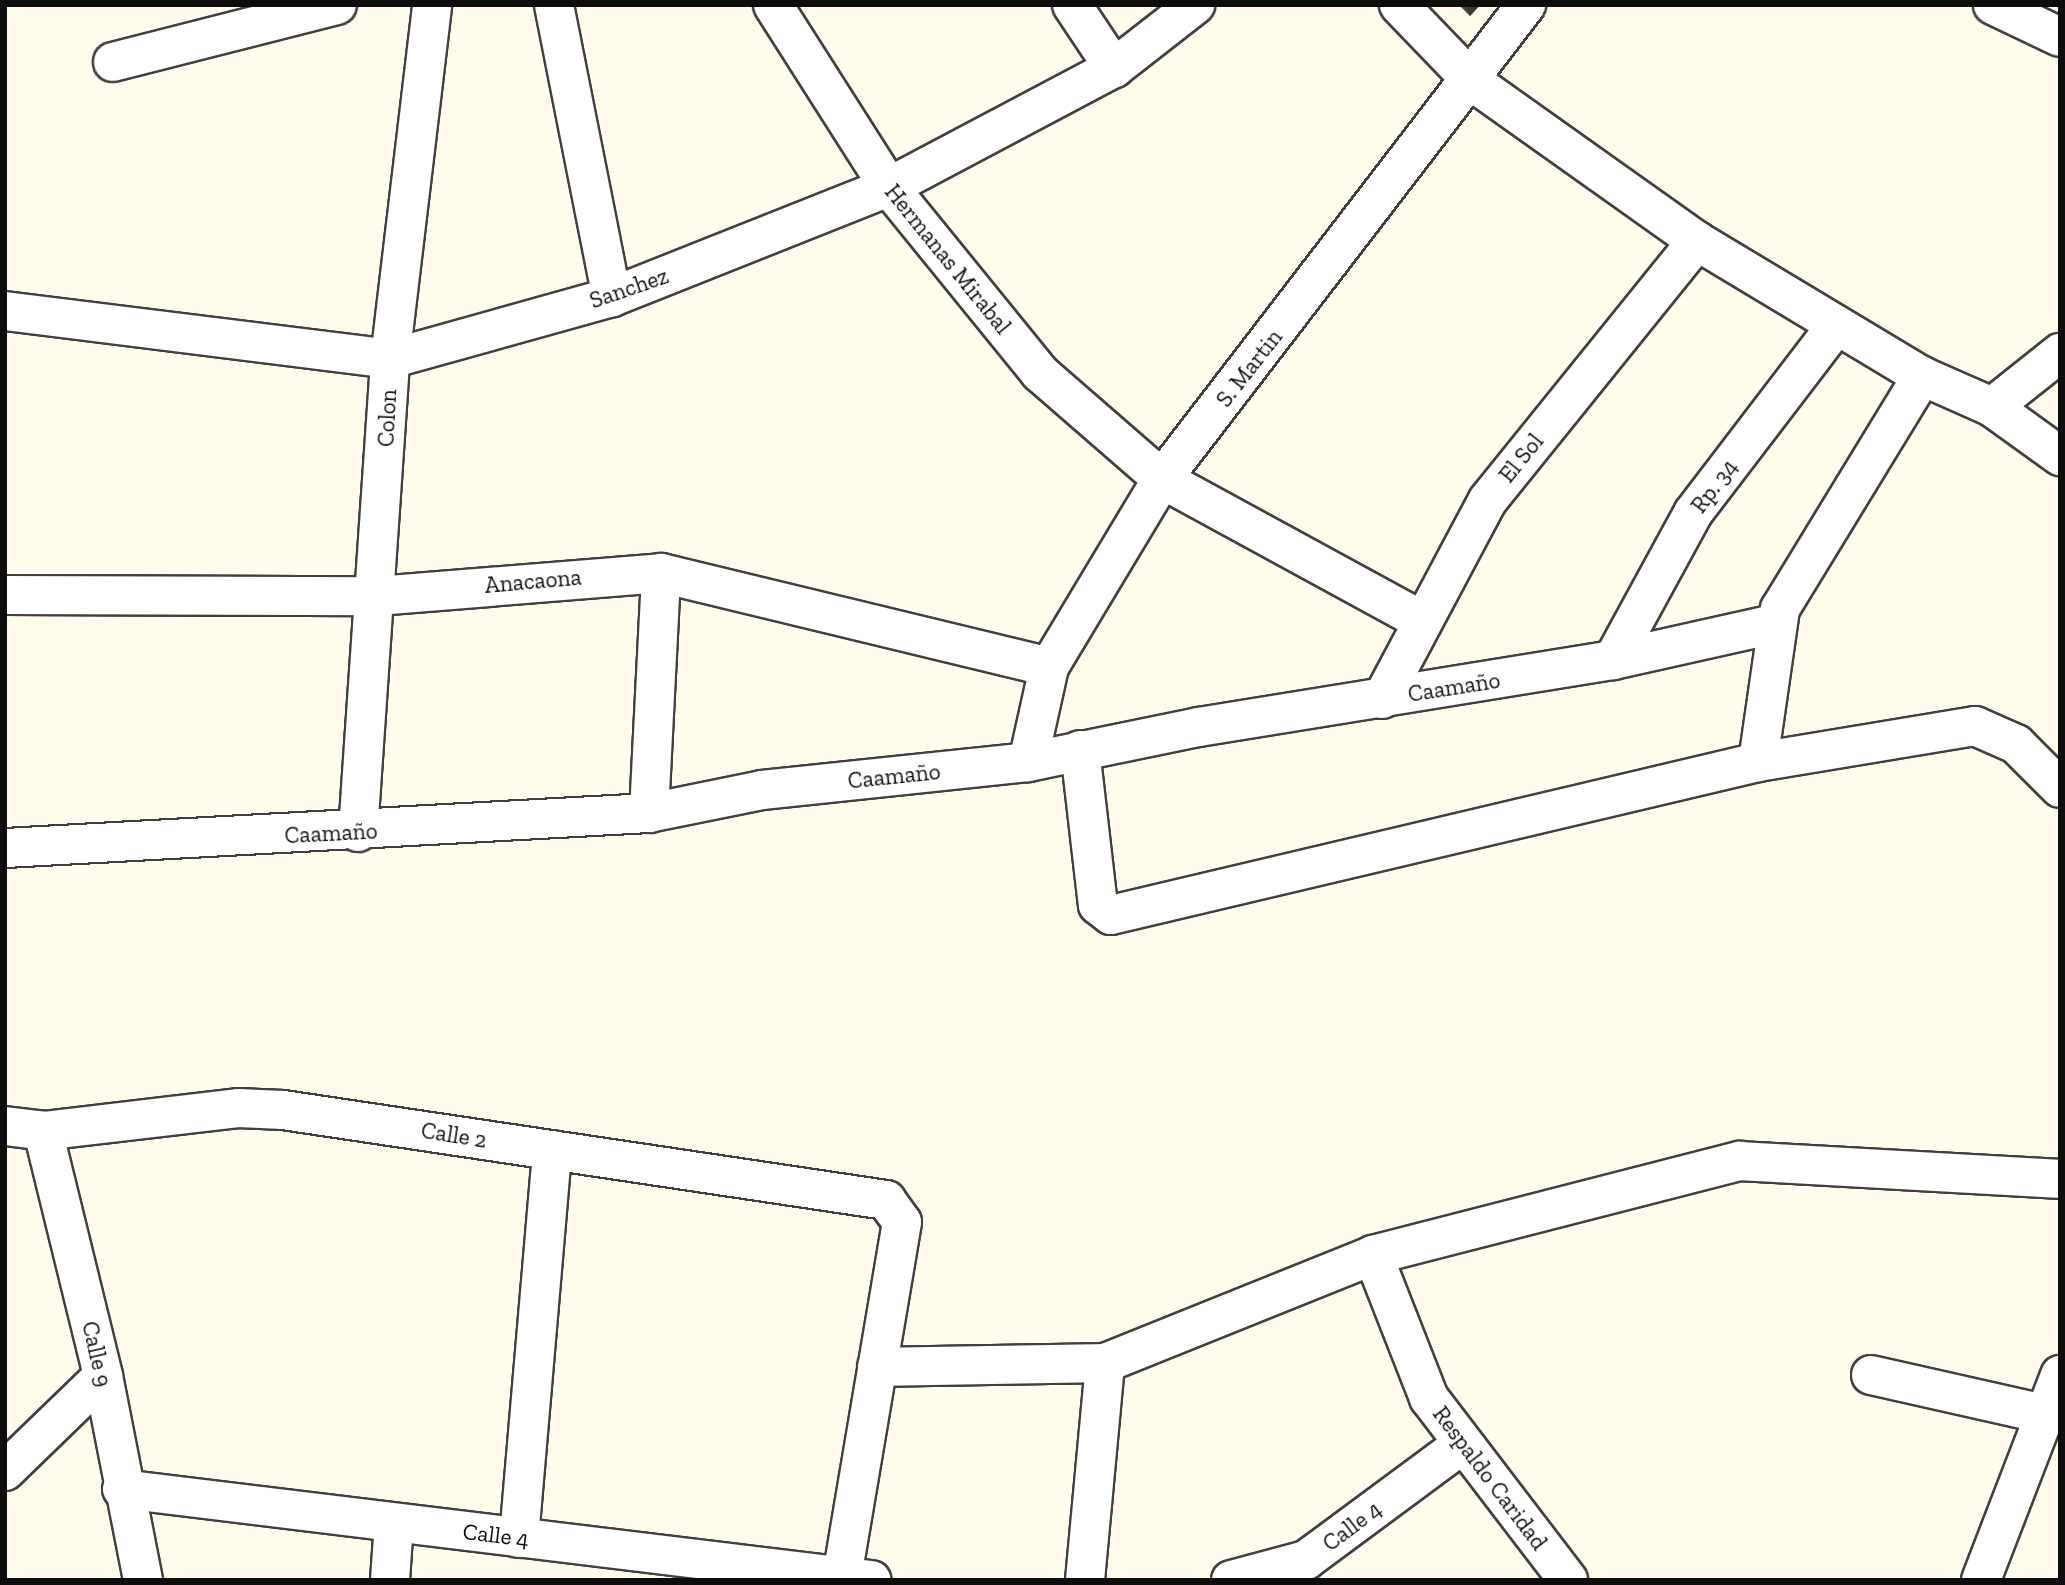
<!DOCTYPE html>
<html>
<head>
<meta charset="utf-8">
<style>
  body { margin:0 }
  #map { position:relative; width:2065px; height:1585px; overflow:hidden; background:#fffced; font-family:"Zilla Slab",serif }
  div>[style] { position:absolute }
  .roads { filter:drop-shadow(2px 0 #404040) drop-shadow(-2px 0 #404040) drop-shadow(0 2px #404040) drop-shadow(0 -2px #404040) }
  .minor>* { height:38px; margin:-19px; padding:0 19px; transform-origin:19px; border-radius:19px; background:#fff }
  .wall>* { inset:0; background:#4a433f }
  .shaded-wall>* { inset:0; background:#3c3733 }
  span { translate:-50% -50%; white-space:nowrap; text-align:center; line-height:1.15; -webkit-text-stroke:7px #fff; paint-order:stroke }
  .street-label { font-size:23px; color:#0d0d0d }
  .frame { position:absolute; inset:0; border:7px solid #0d0d0d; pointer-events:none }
</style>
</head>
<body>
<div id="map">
  <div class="roads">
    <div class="minor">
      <i style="left:554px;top:5px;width:298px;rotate:78.8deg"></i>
      <i style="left:773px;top:5px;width:216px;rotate:57.5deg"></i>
      <i style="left:889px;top:187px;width:240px;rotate:50.9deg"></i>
      <i style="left:1040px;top:373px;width:162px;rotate:41deg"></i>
      <i style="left:1162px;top:479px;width:295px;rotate:28.6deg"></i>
      <i style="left:1072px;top:5px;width:76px;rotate:56.3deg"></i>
      <i style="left:1399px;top:5px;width:107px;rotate:46.1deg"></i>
      <i style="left:1473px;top:82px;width:275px;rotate:35.4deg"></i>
      <i style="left:1697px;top:241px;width:262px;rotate:31deg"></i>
      <i style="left:1922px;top:376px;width:77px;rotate:23.9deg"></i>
      <i style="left:1992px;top:407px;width:84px;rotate:35.8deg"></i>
      <i style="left:1993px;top:5px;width:74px;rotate:25.5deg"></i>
      <i style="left:113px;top:62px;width:231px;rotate:-14.3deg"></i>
      <i style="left:5px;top:311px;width:388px;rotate:7.1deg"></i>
      <i style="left:390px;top:359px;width:230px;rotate:-15.6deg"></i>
      <i style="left:612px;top:297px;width:298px;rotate:-21.7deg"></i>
      <i style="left:889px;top:187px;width:255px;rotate:-27.9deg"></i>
      <i style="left:1114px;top:68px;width:103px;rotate:-37.9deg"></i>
      <i style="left:1992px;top:407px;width:87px;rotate:-38.5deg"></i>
      <i style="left:5px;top:595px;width:372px;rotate:0.2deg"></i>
      <i style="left:377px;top:596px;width:285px;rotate:-4.6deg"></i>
      <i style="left:661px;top:573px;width:399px;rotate:13.6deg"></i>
      <i style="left:1613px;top:660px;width:167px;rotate:-61.4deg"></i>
      <i style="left:1693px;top:513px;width:235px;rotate:-52.6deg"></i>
      <i style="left:1382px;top:699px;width:225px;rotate:-62deg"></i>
      <i style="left:1488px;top:500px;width:333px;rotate:-51.1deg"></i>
      <i style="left:1080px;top:750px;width:156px;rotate:83.4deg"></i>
      <i style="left:1098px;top:905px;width:16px;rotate:38deg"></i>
      <i style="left:1111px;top:915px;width:665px;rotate:-13.3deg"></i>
      <i style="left:1758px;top:762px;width:220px;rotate:-9.4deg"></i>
      <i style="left:1975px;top:726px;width:45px;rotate:23.7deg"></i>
      <i style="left:2016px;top:744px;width:62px;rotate:45deg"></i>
      <i style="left:1028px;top:762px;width:97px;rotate:-77.5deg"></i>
      <i style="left:1049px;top:667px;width:219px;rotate:-59deg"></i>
      <i style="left:1162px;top:479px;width:598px;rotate:-52.48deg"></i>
      <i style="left:1758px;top:762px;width:155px;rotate:-81.8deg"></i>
      <i style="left:1780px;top:609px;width:273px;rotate:-58.6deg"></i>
      <i style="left:649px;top:813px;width:240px;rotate:-87.1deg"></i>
      <i style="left:358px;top:832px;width:474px;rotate:-86.1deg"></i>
      <i style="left:390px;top:359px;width:356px;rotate:-83.2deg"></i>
      <i style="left:5px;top:848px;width:645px;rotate:-3.11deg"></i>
      <i style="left:649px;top:813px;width:115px;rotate:-11.5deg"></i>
      <i style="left:762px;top:790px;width:267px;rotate:-6deg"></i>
      <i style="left:1028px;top:762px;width:175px;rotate:-11.6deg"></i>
      <i style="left:1199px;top:727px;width:419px;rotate:-9.2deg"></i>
      <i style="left:1613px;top:660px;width:165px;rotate:-12.6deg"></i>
      <i style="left:5px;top:1126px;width:38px;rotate:7deg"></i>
      <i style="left:43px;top:1131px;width:196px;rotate:-6.7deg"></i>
      <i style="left:238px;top:1108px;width:45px;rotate:2.5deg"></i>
      <i style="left:283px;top:1110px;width:610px;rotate:8.49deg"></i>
      <i style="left:886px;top:1200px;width:27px;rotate:54deg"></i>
      <i style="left:902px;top:1222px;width:361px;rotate:99.6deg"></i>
      <i style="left:43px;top:1131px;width:252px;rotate:76.2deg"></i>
      <i style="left:103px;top:1376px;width:208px;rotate:78.9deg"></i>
      <i style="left:1373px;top:1255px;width:154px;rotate:68.6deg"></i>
      <i style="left:1429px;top:1398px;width:229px;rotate:52.6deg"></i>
      <i style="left:877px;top:1367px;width:228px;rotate:-1deg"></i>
      <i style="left:1105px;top:1363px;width:289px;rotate:-21.9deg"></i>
      <i style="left:1373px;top:1255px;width:379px;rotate:-14.4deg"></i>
      <i style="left:1740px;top:1161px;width:321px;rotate:3.2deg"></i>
      <i style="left:1871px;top:1375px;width:182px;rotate:12.7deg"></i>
      <i style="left:5px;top:1471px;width:136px;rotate:-44.1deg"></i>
      <i style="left:122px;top:1489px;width:755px;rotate:6.93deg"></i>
      <i style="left:519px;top:1538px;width:389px;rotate:-85.1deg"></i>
      <i style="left:390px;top:1580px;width:57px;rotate:-86deg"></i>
      <i style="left:1085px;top:1580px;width:218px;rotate:-84.7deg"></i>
      <i style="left:1231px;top:1580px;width:78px;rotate:-14.9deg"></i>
      <i style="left:1306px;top:1560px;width:192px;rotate:-36.5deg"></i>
      <i style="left:1981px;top:1580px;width:220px;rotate:-68.9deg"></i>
    </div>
  </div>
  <div class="wall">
    <i style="clip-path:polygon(1459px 5px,1480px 5px,1470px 16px)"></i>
  </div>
  <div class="shaded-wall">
    <i style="clip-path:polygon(1466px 5px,1480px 5px,1470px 16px)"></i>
  </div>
  <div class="street-label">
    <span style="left:948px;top:259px;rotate:51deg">Hermanas Mirabal</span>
    <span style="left:629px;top:288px;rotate:-19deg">Sanchez</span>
    <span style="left:1249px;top:368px;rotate:-52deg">S. Martin</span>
    <span style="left:387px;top:418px;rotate:-87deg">Colon</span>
    <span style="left:1521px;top:458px;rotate:-51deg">El Sol</span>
    <span style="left:1714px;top:486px;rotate:-53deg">Rp. 34</span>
    <span style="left:533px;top:581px;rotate:-5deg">Anacaona</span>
    <span style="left:1454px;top:687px;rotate:-9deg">Caamaño</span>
    <span style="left:894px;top:776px;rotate:-6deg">Caamaño</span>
    <span style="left:331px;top:833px;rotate:-3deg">Caamaño</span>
    <span style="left:454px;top:1135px;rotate:9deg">Calle 2</span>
    <span style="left:97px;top:1354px;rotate:77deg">Calle 9</span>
    <span style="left:1490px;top:1478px;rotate:53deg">Respaldo Caridad</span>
    <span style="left:1352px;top:1526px;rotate:-37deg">Calle 4</span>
    <span style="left:496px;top:1535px;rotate:7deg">Calle 4</span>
  </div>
  <div class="frame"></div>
</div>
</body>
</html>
